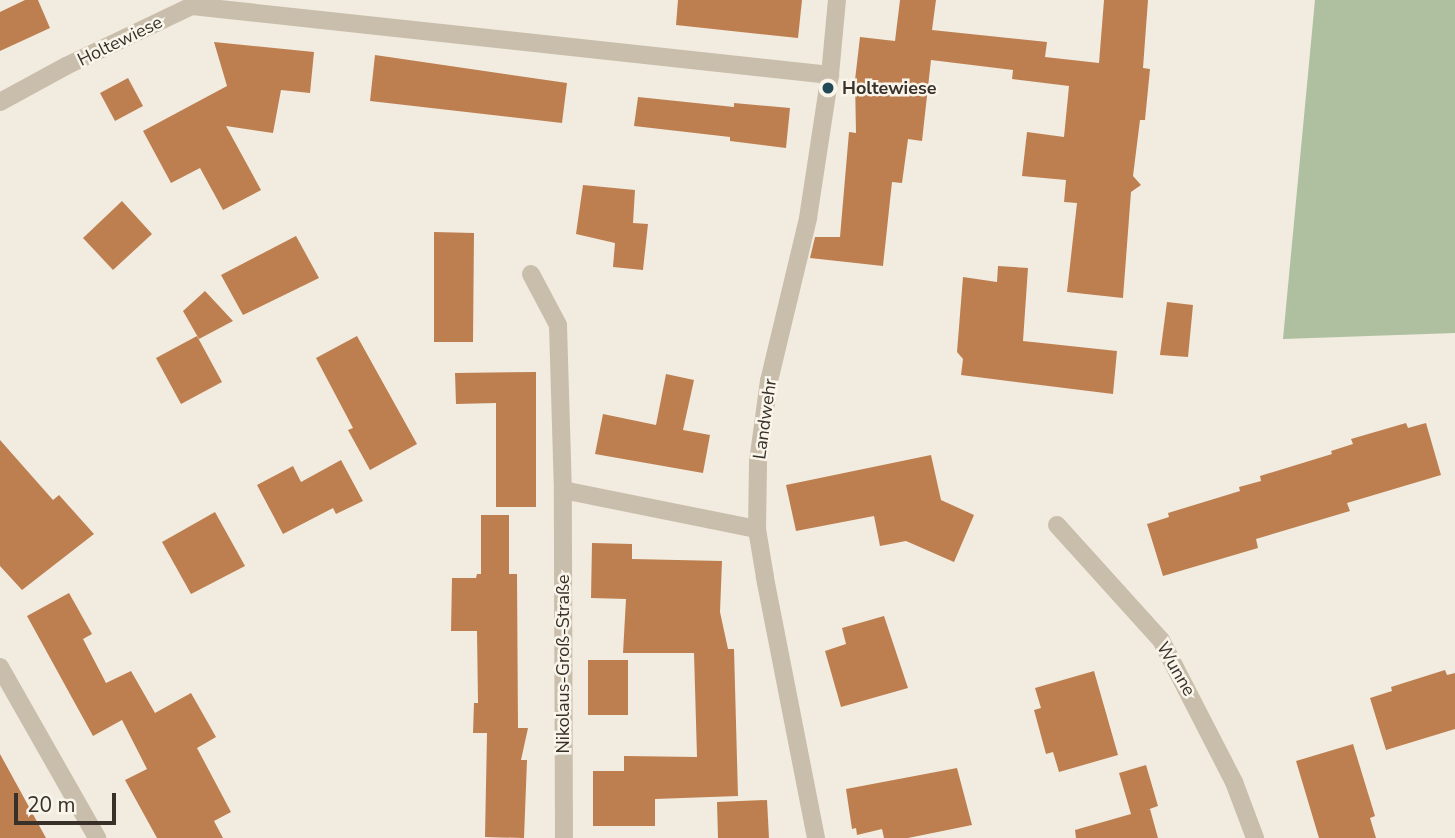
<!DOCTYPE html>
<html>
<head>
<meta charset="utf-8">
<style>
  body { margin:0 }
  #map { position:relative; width:1455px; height:838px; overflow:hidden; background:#f1ecdf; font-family:"Nunito Sans",sans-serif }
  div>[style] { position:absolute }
  .green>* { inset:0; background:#afc0a0 }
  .building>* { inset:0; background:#be7f50 }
  .minor>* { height:18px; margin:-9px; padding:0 9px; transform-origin:9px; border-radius:9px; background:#c9beab }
  .dots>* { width:19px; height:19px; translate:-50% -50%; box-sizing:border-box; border:4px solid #f9f5eb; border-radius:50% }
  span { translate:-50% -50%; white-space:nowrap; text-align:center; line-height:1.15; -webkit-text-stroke:5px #f9f5eb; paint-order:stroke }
  .street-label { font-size:18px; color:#37312a }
  .poi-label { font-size:18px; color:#37312a; font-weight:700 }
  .left { translate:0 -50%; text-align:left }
  .scale { position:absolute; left:14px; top:793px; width:102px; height:32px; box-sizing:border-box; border:4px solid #37312a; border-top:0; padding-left:9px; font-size:21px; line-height:24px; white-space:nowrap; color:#37312a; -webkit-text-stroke:5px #f9f5eb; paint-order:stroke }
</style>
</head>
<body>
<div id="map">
  <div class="green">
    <i style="clip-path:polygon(1315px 0,1455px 0,1455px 333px,1283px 339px)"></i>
  </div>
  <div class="building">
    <i style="clip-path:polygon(25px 0,38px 0,50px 28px,0 51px,0 12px)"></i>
    <i style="clip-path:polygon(678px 0,802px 0,798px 38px,676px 25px)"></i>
    <i style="clip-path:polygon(900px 0,936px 0,932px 30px,1047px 42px,1045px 57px,1099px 63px,1104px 0,1148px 0,1143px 68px,1150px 69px,1145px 120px,1140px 120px,1133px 176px,1141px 185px,1131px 192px,1123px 298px,1067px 292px,1077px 203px,1064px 202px,1066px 180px,1022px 176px,1027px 132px,1064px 137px,1069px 86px,1012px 79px,1013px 70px,931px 60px,922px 141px,908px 139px,902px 183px,892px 182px,883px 266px,810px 258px,815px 237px,840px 237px,849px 132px,856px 133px,855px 80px,860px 37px,895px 41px)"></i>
    <i style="clip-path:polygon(214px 42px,314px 52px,310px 93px,281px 90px,273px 133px,226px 126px,261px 190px,223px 210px,200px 168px,171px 183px,143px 131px,227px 86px)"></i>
    <i style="clip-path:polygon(375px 55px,567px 83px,562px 123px,370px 101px)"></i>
    <i style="clip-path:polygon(128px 78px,143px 106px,115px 121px,100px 93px)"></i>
    <i style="clip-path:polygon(638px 97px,734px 107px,734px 103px,790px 108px,786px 148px,730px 141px,730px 137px,634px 126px)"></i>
    <i style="clip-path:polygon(583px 185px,635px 190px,633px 223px,648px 224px,643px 270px,613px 267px,615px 243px,576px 234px)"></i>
    <i style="clip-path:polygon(122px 201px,152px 234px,113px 270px,83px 238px)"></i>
    <i style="clip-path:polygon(434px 232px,474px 233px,473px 342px,434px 342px)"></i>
    <i style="clip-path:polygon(296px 236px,319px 278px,243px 315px,221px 275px)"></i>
    <i style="clip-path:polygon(998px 266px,1028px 268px,1023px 341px,1117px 351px,1113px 394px,961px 375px,963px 359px,957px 352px,963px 277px,997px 282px)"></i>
    <i style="clip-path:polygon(205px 291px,233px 321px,199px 339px,183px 311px)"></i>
    <i style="clip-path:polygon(1167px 302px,1193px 305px,1188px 357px,1160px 355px)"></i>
    <i style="clip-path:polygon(197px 336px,222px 382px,181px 404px,156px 358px)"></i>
    <i style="clip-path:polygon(357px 336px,417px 444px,370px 470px,348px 430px,353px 428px,316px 358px)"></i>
    <i style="clip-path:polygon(536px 372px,536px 507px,496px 507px,496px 403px,456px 404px,455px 373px)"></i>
    <i style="clip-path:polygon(666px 374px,694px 380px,683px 430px,710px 435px,703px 473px,595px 454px,603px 414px,656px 425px)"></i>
    <i style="clip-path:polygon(1406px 423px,1408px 428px,1426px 423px,1441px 475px,1347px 503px,1350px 511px,1256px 539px,1258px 548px,1163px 576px,1147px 524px,1169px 517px,1168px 513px,1240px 491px,1239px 487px,1261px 481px,1260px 476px,1332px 454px,1331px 451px,1353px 444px,1351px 439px)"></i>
    <i style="clip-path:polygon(0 440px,53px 500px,59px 495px,94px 534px,22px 590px,0 566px)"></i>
    <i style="clip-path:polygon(931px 455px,941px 500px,974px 515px,954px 562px,906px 541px,880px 546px,874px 516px,796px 531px,786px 485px)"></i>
    <i style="clip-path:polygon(341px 460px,363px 501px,336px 514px,333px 508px,283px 534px,257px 485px,293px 466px,301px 482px)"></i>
    <i style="clip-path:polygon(215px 512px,245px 566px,191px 594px,162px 542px)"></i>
    <i style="clip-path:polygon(481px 515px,509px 515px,509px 574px,517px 574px,518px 728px,528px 728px,521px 760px,527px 760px,524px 838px,485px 837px,487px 733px,473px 733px,474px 703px,478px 703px,477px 631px,451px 631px,452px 578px,476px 578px,477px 574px,481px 574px)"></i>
    <i style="clip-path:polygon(592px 543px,632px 544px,632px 559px,722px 561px,720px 612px,728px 649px,734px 649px,738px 796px,655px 799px,655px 826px,593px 826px,593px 771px,624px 771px,624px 756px,697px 757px,694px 653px,623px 653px,626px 599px,591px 598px)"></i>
    <i style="clip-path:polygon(69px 593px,92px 634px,83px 639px,106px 683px,131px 671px,155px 713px,191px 693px,216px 737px,197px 748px,231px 812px,214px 821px,223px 838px,157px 838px,125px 780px,147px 769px,122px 720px,93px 736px,27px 616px)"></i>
    <i style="clip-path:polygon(884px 616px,908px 688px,841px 707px,825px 651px,846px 644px,842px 628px)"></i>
    <i style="clip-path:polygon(588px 660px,628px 660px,628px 715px,588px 715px)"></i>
    <i style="clip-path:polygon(1445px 670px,1447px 675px,1455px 673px,1455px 729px,1386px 750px,1370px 698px,1392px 691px,1391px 687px)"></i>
    <i style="clip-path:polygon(1094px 671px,1118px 755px,1059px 772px,1053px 752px,1046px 754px,1034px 710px,1041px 708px,1035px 688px)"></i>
    <i style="clip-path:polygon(1353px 744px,1375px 816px,1370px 818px,1376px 838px,1319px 838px,1296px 761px)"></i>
    <i style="clip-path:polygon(0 754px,46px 838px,0 838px)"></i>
    <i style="clip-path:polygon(1146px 765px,1158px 806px,1144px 811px,1150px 809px,1158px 838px,1076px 838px,1075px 830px,1131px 814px,1119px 773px)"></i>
    <i style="clip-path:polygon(957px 768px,972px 825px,908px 838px,884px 838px,882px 829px,857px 835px,856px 828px,852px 829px,846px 789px)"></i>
    <i style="clip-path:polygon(767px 800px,769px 838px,718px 838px,717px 802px)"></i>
  </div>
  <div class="minor">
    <i style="left:0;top:102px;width:75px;rotate:-28.6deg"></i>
    <i style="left:66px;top:66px;width:140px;rotate:-25.5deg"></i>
    <i style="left:192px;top:6px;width:642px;rotate:6.17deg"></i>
    <i style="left:531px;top:274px;width:58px;rotate:62.1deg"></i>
    <i style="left:558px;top:325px;width:165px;rotate:88.3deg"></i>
    <i style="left:1057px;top:525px;width:155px;rotate:47.9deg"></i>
    <i style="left:1161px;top:640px;width:160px;rotate:62.8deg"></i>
    <i style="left:1234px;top:782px;width:60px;rotate:69.4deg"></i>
    <i style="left:0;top:667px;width:197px;rotate:60.4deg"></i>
    <i style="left:564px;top:838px;width:348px;rotate:-90.2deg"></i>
    <i style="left:563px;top:490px;width:198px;rotate:11.4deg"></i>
    <i style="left:816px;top:838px;width:266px;rotate:-101.1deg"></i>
    <i style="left:765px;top:577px;width:49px;rotate:-99.5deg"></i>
    <i style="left:757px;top:529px;width:67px;rotate:-89.1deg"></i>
    <i style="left:758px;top:462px;width:82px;rotate:-82.3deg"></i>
    <i style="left:769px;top:381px;width:168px;rotate:-76.5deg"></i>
    <i style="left:808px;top:218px;width:145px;rotate:-81.3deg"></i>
    <i style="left:830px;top:75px;width:75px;rotate:-84.7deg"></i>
  </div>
  <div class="dots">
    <i style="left:828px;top:88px;background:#224956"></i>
  </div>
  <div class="street-label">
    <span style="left:120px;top:41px;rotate:-26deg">Holtewiese</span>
    <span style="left:765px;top:419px;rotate:-82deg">Landwehr</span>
    <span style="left:563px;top:664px;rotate:-90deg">Nikolaus-Groß-Straße</span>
    <span style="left:1176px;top:669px;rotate:60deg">Wunne</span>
  </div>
  <div class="poi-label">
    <span class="left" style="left:842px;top:88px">Holtewiese</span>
  </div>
  <div class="scale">20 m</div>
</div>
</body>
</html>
